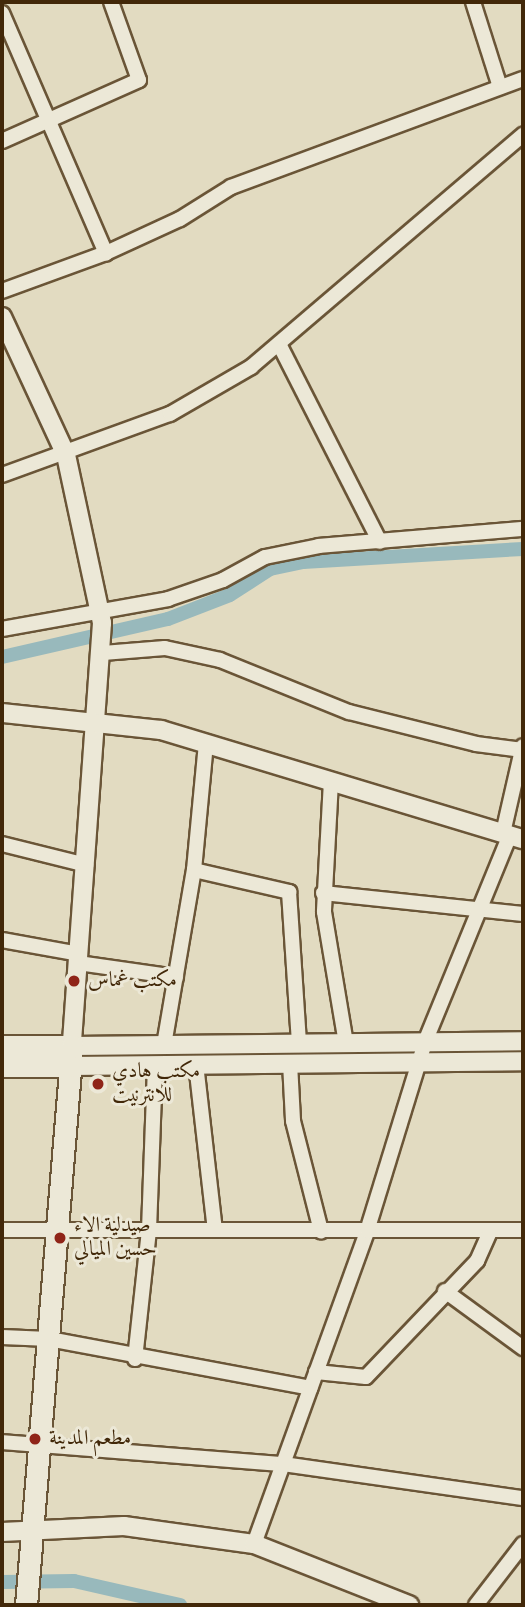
<!DOCTYPE html>
<html>
<head>
<meta charset="utf-8">
<style>
  body { margin:0 }
  #map { position:relative; width:525px; height:1607px; overflow:hidden; background:#e2dbc1; font-family:Vollkorn,Amiri,serif }
  div>[style] { position:absolute }
  .canal>* { height:14px; margin:-7px; padding:0 7px; transform-origin:7px; border-radius:7px; background:#98b9bc }
  .roads { filter:drop-shadow(2px 0 #6a5537) drop-shadow(-2px 0 #6a5537) drop-shadow(0 2px #6a5537) drop-shadow(0 -2px #6a5537) }
  .minor>* { height:14px; margin:-7px; padding:0 7px; transform-origin:7px; border-radius:7px; background:#ece8d7 }
  .tertiary>* { height:18px; margin:-9px; padding:0 9px; transform-origin:9px; border-radius:9px; background:#ece8d7 }
  .secondary>* { height:21px; margin:-10.5px; padding:0 10.5px; transform-origin:10.5px; border-radius:10.5px; background:#ece8d7 }
  .dots>* { width:19px; height:19px; translate:-50% -50%; box-sizing:border-box; border:4px solid #ece8d7; border-radius:50% }
  span { translate:-50% -50%; white-space:nowrap; text-align:center; line-height:1.15; -webkit-text-stroke:6px #ece8d7; paint-order:stroke }
  .poi-label { font-size:21px; color:#422809 }
  .left { translate:0 -50%; text-align:left }
  .frame { position:absolute; inset:0; border:4px solid #422809; pointer-events:none }
</style>
</head>
<body>
<div id="map">
  <div class="canal">
    <i style="left:2px;top:657px;width:170px;rotate:-12.9deg"></i>
    <i style="left:168px;top:619px;width:66px;rotate:-21.2deg"></i>
    <i style="left:230px;top:595px;width:48px;rotate:-33deg"></i>
    <i style="left:270px;top:569px;width:34px;rotate:-12deg"></i>
    <i style="left:303px;top:562px;width:220px;rotate:-3.4deg"></i>
    <i style="left:2px;top:1582px;width:72px;rotate:-0.8deg"></i>
    <i style="left:74px;top:1581px;width:109px;rotate:12.8deg"></i>
  </div>
  <div class="roads">
    <div class="minor">
      <i style="left:473px;top:2px;width:89px;rotate:72.4deg"></i>
      <i style="left:2px;top:13px;width:262px;rotate:66.6deg"></i>
      <i style="left:2px;top:141px;width:150px;rotate:-24deg"></i>
      <i style="left:139px;top:80px;width:83px;rotate:-109.7deg"></i>
      <i style="left:2px;top:291px;width:111px;rotate:-20.1deg"></i>
      <i style="left:106px;top:253px;width:81px;rotate:-24.7deg"></i>
      <i style="left:180px;top:219px;width:60px;rotate:-32.1deg"></i>
      <i style="left:231px;top:187px;width:311px;rotate:-20.3deg"></i>
      <i style="left:279px;top:344px;width:222px;rotate:63deg"></i>
      <i style="left:2px;top:475px;width:179px;rotate:-20deg"></i>
      <i style="left:170px;top:414px;width:94px;rotate:-30.1deg"></i>
      <i style="left:251px;top:367px;width:358px;rotate:-40.5deg"></i>
      <i style="left:2px;top:629px;width:169px;rotate:-10.2deg"></i>
      <i style="left:168px;top:599px;width:58px;rotate:-19.1deg"></i>
      <i style="left:223px;top:580px;width:48px;rotate:-28.7deg"></i>
      <i style="left:265px;top:557px;width:55px;rotate:-11.5deg"></i>
      <i style="left:319px;top:546px;width:205px;rotate:-4.8deg"></i>
      <i style="left:103px;top:653px;width:62px;rotate:-4.6deg"></i>
      <i style="left:165px;top:648px;width:56px;rotate:12.3deg"></i>
      <i style="left:220px;top:660px;width:139px;rotate:22deg"></i>
      <i style="left:349px;top:712px;width:131px;rotate:14.1deg"></i>
      <i style="left:476px;top:744px;width:47px;rotate:7.3deg"></i>
      <i style="left:331px;top:781px;width:131px;rotate:93.1deg"></i>
      <i style="left:324px;top:912px;width:133px;rotate:80.5deg"></i>
      <i style="left:503px;top:833px;width:89px;rotate:-77.1deg"></i>
      <i style="left:2px;top:844px;width:87px;rotate:14deg"></i>
      <i style="left:194px;top:870px;width:98px;rotate:13deg"></i>
      <i style="left:289px;top:892px;width:152px;rotate:86.2deg"></i>
      <i style="left:323px;top:893px;width:201px;rotate:6deg"></i>
      <i style="left:2px;top:940px;width:78px;rotate:10.3deg"></i>
      <i style="left:78px;top:963px;width:99px;rotate:8.1deg"></i>
      <i style="left:164px;top:1045px;width:178px;rotate:-80.3deg"></i>
      <i style="left:194px;top:870px;width:127px;rotate:-84.6deg"></i>
      <i style="left:290px;top:1063px;width:58px;rotate:87deg"></i>
      <i style="left:293px;top:1121px;width:114px;rotate:75.7deg"></i>
      <i style="left:196px;top:1064px;width:167px;rotate:83.5deg"></i>
      <i style="left:2px;top:1230px;width:521px"></i>
      <i style="left:445px;top:1291px;width:97px;rotate:36.2deg"></i>
      <i style="left:2px;top:1337px;width:47px;rotate:2.4deg"></i>
      <i style="left:49px;top:1339px;width:266px;rotate:10.6deg"></i>
      <i style="left:135px;top:1359px;width:130px;rotate:-83.8deg"></i>
      <i style="left:149px;top:1230px;width:165px;rotate:-87.9deg"></i>
      <i style="left:316px;top:1372px;width:50px;rotate:5.7deg"></i>
      <i style="left:366px;top:1377px;width:161px;rotate:-46.3deg"></i>
      <i style="left:477px;top:1261px;width:34px;rotate:-66deg"></i>
      <i style="left:2px;top:1442px;width:282px;rotate:4.5deg"></i>
      <i style="left:283px;top:1464px;width:242px;rotate:8.1deg"></i>
      <i style="left:254px;top:1544px;width:333px;rotate:-70.1deg"></i>
      <i style="left:367px;top:1231px;width:198px;rotate:-72.9deg"></i>
      <i style="left:425px;top:1042px;width:224px;rotate:-67.7deg"></i>
      <i style="left:476px;top:1605px;width:77px;rotate:-52.4deg"></i>
    </div>
    <div class="tertiary">
      <i style="left:2px;top:317px;width:152px;rotate:65.1deg"></i>
      <i style="left:66px;top:455px;width:172px;rotate:77.9deg"></i>
      <i style="left:102px;top:623px;width:424px;rotate:94.1deg"></i>
      <i style="left:72px;top:1046px;width:451px;rotate:-0.6deg"></i>
      <i style="left:2px;top:713px;width:160px;rotate:6.1deg"></i>
      <i style="left:161px;top:730px;width:378px;rotate:16.8deg"></i>
      <i style="left:70px;top:1066px;width:453px;rotate:-0.6deg"></i>
      <i style="left:2px;top:1532px;width:122px;rotate:-2.8deg"></i>
      <i style="left:124px;top:1526px;width:131px;rotate:7.9deg"></i>
      <i style="left:254px;top:1544px;width:167px;rotate:21.5deg"></i>
    </div>
    <div class="secondary">
      <i style="left:2px;top:1046px;width:70px"></i>
      <i style="left:72px;top:1046px;width:561px;rotate:94.7deg"></i>
      <i style="left:2px;top:1066px;width:68px"></i>
    </div>
  </div>
  <div class="dots">
    <i style="left:74px;top:981px;background:#8f2418"></i>
    <i style="left:98px;top:1084px;background:#8f2418"></i>
    <i style="left:60px;top:1238px;background:#8f2418"></i>
    <i style="left:35px;top:1439px;background:#8f2418"></i>
  </div>
  <div class="poi-label">
    <span class="left" style="left:88px;top:981px">مكتب غماس</span>
    <span class="left" style="left:112px;top:1084px">مكتب هادي<br>للانترنيت</span>
    <span class="left" style="left:74px;top:1238px">صيدلية الاء<br>حسين الميالي</span>
    <span class="left" style="left:49px;top:1439px">مطعم المدينة</span>
  </div>
  <div class="frame"></div>
</div>
</body>
</html>
